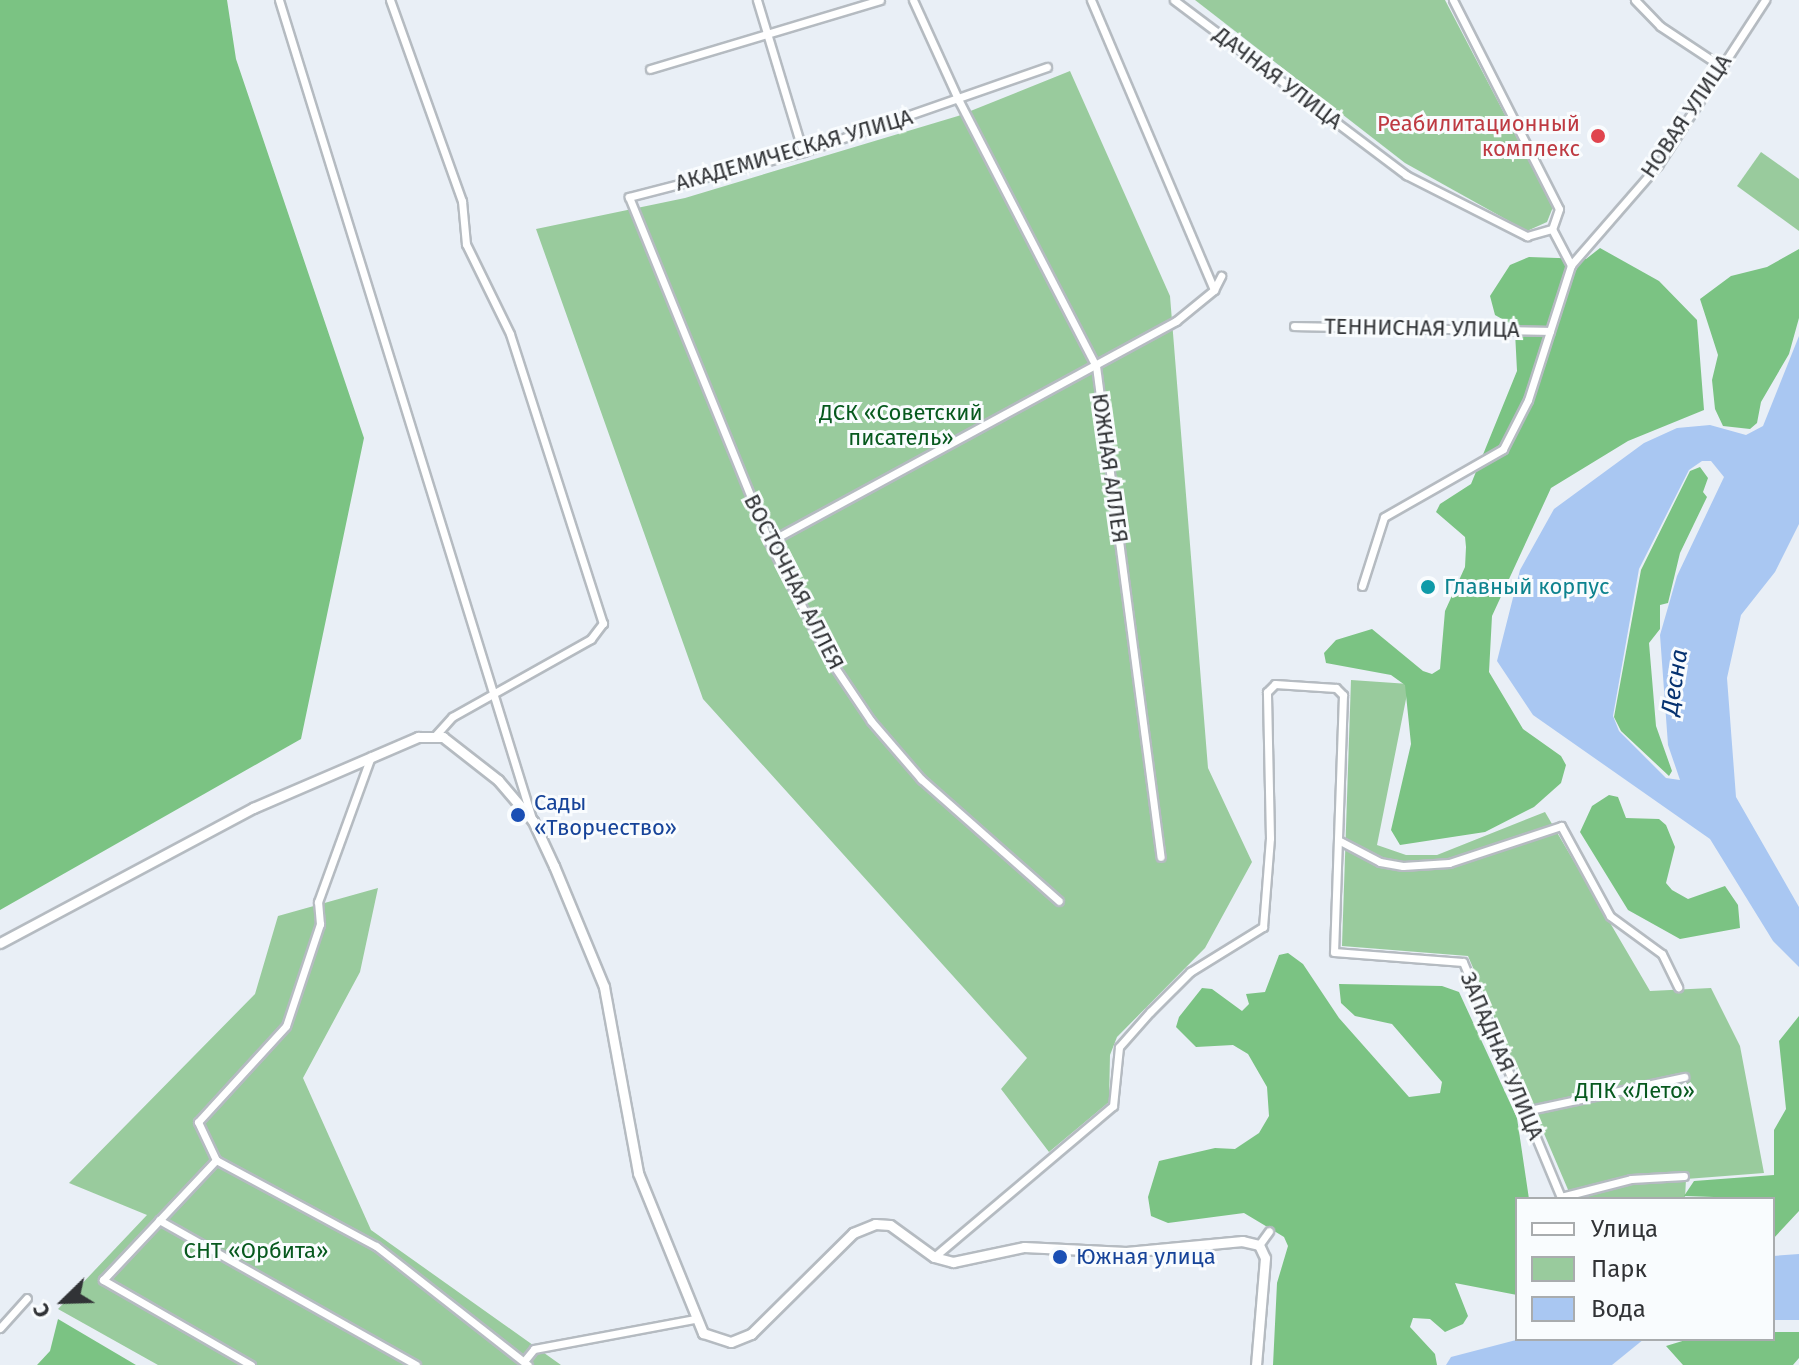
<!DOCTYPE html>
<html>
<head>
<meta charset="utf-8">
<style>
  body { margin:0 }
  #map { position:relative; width:1799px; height:1365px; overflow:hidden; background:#e9eff6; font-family:"Fira Sans",sans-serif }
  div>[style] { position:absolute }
  .green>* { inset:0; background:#99cb9d }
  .forest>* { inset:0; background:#7bc383 }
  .water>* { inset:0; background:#a9c7f2 }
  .roads { filter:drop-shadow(2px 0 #b5bbc1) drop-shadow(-2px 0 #b5bbc1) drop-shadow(0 2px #b5bbc1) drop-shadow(0 -2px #b5bbc1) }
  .street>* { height:7px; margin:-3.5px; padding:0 3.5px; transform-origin:3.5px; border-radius:3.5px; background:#fff }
  .secondary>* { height:9px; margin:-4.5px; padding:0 4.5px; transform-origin:4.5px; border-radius:4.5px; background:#fff }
  .dots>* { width:22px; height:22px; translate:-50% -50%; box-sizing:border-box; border:4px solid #f9fcfe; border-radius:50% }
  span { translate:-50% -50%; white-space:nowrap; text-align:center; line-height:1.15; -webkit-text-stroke:6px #f9fcfe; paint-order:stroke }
  .street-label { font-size:22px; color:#313336 }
  .health-label { font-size:22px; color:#be3a42 }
  .right { translate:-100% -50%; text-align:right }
  .park-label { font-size:22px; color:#07591e }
  .culture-label { font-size:22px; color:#0d838f }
  .left { translate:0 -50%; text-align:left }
  .transit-label { font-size:22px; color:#164399 }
  .water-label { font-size:24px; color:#053270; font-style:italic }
  .legend { position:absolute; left:1515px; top:1197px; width:260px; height:144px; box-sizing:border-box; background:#f9fcfe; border:2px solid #a9acae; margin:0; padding:10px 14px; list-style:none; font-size:24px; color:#313336 }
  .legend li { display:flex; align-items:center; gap:16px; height:40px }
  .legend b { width:40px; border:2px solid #a9acae }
  .north { position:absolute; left:24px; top:1261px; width:80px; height:80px; -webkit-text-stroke:6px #f9fcfe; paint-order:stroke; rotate:247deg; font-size:22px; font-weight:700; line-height:32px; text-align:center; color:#313336 }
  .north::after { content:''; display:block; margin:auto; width:28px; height:36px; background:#313336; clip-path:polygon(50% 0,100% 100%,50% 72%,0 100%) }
</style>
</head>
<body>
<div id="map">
  <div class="green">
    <i style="clip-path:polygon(1195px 0,1445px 0,1553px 207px,1547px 222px,1527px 231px,1405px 163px)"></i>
    <i style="clip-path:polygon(1070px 71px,1170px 296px,1208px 768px,1252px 862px,1205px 948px,1117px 1037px,1110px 1055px,1109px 1102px,1049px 1152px,1001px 1089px,1027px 1058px,703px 699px,536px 229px,685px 198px,958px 116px)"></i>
    <i style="clip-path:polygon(1761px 152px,1799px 179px,1799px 231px,1737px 186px)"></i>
    <i style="clip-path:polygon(1351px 680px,1409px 684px,1377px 845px,1406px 855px,1437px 855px,1545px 812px,1650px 991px,1711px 988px,1740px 1046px,1764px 1173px,1686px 1179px,1685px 1199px,1572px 1199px,1468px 956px,1342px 946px)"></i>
    <i style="clip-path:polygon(378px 888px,360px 972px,303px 1078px,371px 1230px,561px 1365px,158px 1365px,58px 1309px,147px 1215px,69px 1183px,255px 994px,278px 916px)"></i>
  </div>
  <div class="forest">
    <i style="clip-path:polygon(0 0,227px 0,236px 59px,364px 438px,301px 739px,0 910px)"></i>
    <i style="clip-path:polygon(1600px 248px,1659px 281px,1697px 320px,1704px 410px,1628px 441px,1551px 488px,1492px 616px,1489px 672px,1523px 729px,1561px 756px,1566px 765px,1561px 783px,1534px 807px,1485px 832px,1400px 845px,1391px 830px,1411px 744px,1405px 685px,1391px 675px,1326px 663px,1324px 653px,1336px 640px,1372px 629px,1423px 671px,1432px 674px,1440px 669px,1445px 611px,1465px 567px,1466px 547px,1465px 537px,1436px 512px,1440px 504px,1471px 484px,1517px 371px,1515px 332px,1511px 324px,1495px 315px,1490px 296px,1510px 265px,1529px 257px,1586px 259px)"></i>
    <i style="clip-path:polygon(1799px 249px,1799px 318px,1789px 354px,1761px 402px,1757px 423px,1750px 429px,1723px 426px,1715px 409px,1712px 380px,1718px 355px,1700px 299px,1731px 276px,1767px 267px)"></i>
    <i style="clip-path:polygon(1700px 467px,1708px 478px,1703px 492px,1707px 497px,1680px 553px,1668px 603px,1660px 605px,1660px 629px,1649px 643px,1656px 726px,1672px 771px,1669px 776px,1621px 731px,1614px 717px,1641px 570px,1690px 471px)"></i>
    <i style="clip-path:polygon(1609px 795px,1618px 797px,1626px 818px,1659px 819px,1666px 825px,1675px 847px,1666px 883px,1672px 890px,1688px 899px,1725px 886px,1738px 905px,1740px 928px,1680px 939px,1628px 910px,1580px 832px,1592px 806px)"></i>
    <i style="clip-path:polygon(1288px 953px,1303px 964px,1339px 1018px,1409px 1097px,1440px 1093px,1442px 1082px,1392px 1024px,1355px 1016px,1341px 1003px,1339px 984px,1442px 986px,1459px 992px,1517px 1118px,1529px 1199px,1517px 1199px,1517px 1295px,1455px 1283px,1468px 1316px,1463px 1324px,1445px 1332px,1430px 1319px,1413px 1318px,1410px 1327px,1435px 1354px,1437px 1365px,1273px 1365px,1277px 1283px,1288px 1246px,1284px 1237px,1244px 1213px,1168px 1223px,1151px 1216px,1148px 1197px,1159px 1161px,1215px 1148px,1235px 1149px,1259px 1133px,1269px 1116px,1267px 1087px,1248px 1054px,1233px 1045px,1196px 1047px,1176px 1027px,1179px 1017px,1202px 988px,1212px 989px,1242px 1011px,1249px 1004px,1246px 994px,1265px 992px,1279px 955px)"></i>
    <i style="clip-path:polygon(1799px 1016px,1799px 1211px,1773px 1239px,1773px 1199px,1684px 1196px,1694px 1181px,1774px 1175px,1774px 1130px,1786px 1109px,1779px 1041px)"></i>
    <i style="clip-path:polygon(58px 1319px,136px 1365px,37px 1365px,50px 1351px)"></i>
    <i style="clip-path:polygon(1773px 1332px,1799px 1332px,1799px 1358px,1793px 1365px,1683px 1365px,1666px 1346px,1689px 1339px,1773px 1339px)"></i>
  </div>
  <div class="water">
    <i style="clip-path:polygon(evenodd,1799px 336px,1799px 524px,1775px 572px,1741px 615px,1727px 678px,1736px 797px,1799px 907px,1799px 967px,1773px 941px,1710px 839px,1533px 715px,1497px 661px,1520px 570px,1554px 509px,1644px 443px,1677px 428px,1710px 425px,1746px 435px,1763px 426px,1799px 336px,1702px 461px,1711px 461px,1724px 477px,1677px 576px,1660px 635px,1668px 745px,1680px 780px,1666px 778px,1619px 731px,1613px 716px,1639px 569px,1689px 470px,1702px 461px)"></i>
    <i style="clip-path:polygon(1799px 1254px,1799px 1320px,1773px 1320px,1773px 1256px)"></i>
    <i style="clip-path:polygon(1520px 1339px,1644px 1339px,1612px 1365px,1446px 1365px,1451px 1357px)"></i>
  </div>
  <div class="roads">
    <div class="street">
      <i style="left:279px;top:0;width:857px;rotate:72.83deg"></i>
      <i style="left:390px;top:0;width:214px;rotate:70.3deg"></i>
      <i style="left:462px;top:201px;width:43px;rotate:84.7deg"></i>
      <i style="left:466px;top:244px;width:100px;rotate:63.9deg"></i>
      <i style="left:510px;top:334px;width:304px;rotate:72.2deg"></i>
      <i style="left:603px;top:623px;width:20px;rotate:127deg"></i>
      <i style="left:591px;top:639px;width:159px;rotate:150.7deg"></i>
      <i style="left:452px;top:717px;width:24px;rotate:132deg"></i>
      <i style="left:757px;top:0;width:159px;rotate:73.2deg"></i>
      <i style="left:913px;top:0;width:111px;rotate:65.5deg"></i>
      <i style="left:959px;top:101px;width:298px;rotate:62.7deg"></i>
      <i style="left:1096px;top:366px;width:495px;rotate:82.5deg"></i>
      <i style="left:1091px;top:0;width:315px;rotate:67deg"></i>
      <i style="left:1174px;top:0;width:291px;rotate:37deg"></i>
      <i style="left:1406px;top:175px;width:136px;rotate:26.8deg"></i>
      <i style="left:1527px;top:236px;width:26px;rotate:-16deg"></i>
      <i style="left:1453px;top:0;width:234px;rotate:63.1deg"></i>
      <i style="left:1559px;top:209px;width:21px;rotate:109deg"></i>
      <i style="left:1552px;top:229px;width:41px;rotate:62.2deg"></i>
      <i style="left:1635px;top:0;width:36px;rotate:46deg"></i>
      <i style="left:1660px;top:26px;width:71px;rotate:33.5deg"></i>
      <i style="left:1047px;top:67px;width:258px;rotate:160.8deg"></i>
      <i style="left:803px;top:152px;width:180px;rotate:165.5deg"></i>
      <i style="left:629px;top:197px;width:372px;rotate:67.9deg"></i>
      <i style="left:769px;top:542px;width:129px;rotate:62.8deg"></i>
      <i style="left:828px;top:657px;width:77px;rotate:56.1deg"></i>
      <i style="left:871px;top:721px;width:77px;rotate:49.2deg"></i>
      <i style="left:921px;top:779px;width:184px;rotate:41.5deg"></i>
      <i style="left:650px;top:69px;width:240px;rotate:-16.7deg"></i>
      <i style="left:1294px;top:326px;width:256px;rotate:1.1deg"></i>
      <i style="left:769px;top:542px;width:463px;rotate:-28.5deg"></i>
      <i style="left:1176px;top:321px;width:49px;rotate:-39.2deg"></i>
      <i style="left:1214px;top:290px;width:16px;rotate:-63deg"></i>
      <i style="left:1362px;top:586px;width:72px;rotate:-72.3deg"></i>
      <i style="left:1384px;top:517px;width:137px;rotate:-29.7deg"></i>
      <i style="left:1503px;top:449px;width:55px;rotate:-63deg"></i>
      <i style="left:1528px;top:400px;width:142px;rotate:-72.3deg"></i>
      <i style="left:1571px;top:265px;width:133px;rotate:-49deg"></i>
      <i style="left:1658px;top:165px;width:197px;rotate:-57deg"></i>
      <i style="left:1340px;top:841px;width:45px;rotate:27.7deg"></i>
      <i style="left:1380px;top:862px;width:23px;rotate:10deg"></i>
      <i style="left:1403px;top:866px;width:46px;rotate:-3.7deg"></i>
      <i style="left:1449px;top:863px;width:118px;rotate:-18.3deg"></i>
      <i style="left:1561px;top:826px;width:102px;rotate:61.4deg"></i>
      <i style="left:1610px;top:916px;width:64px;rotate:36.2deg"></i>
      <i style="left:1662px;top:954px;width:37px;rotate:64deg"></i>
      <i style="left:1525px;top:1111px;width:163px;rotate:-12.1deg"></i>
      <i style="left:216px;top:1160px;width:42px;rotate:-115.3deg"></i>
      <i style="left:198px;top:1122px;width:130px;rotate:-47.5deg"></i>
      <i style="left:286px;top:1026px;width:108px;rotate:-71.6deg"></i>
      <i style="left:320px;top:924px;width:22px;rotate:-95deg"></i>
      <i style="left:318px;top:902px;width:155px;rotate:-70deg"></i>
      <i style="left:159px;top:1220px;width:295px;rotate:29.4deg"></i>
      <i style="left:1259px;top:1245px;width:17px;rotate:-54deg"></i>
      <i style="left:934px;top:1257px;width:234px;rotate:-40.2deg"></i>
      <i style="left:1113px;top:1106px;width:59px;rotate:-84.2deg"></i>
      <i style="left:1119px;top:1047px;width:47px;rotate:-48.5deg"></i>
      <i style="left:1150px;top:1012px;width:57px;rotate:-45deg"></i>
      <i style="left:1190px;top:972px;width:86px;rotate:-31.7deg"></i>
      <i style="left:1263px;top:927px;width:89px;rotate:-85.5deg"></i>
      <i style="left:1270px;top:838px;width:146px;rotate:-91.2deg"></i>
      <i style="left:1267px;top:692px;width:11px;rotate:-45deg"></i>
      <i style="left:1275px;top:684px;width:61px;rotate:3.8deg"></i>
      <i style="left:1336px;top:688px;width:10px;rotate:45deg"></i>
      <i style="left:1343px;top:695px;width:257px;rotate:92deg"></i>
      <i style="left:1334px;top:952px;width:129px;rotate:4.4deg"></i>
      <i style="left:1463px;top:962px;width:255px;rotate:67.4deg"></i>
      <i style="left:1561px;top:1197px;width:72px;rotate:-14.4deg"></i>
      <i style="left:1631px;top:1179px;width:53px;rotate:-3.2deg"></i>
      <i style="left:0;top:1328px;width:40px;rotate:-48deg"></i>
      <i style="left:525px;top:1360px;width:14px;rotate:-51deg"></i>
      <i style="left:534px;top:1349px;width:164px;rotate:-10.6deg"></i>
      <i style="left:251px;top:1365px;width:171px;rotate:-150.1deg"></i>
      <i style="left:103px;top:1280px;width:165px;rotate:-46.7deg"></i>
      <i style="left:216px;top:1160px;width:182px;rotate:28.3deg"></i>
      <i style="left:376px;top:1246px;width:193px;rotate:38.1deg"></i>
    </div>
    <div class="secondary">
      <i style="left:0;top:943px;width:287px;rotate:-28.1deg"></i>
      <i style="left:253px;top:808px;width:180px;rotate:-23.3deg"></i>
      <i style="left:418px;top:737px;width:25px"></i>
      <i style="left:443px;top:737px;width:70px;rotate:38deg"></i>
      <i style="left:498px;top:780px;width:54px;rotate:49.5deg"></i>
      <i style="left:533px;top:821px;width:50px;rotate:65deg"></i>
      <i style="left:554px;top:866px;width:131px;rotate:67.5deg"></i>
      <i style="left:604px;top:987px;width:189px;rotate:79.6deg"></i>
      <i style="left:638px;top:1173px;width:173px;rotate:67.9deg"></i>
      <i style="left:703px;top:1333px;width:29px;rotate:18deg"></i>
      <i style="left:731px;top:1342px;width:22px;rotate:-22deg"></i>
      <i style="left:751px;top:1334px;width:144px;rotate:-44.7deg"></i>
      <i style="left:853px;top:1233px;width:24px;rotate:-22deg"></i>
      <i style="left:875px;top:1224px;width:15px;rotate:4deg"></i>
      <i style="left:890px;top:1225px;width:54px;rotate:36deg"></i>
      <i style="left:934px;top:1257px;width:20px;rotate:15deg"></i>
      <i style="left:953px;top:1262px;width:73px;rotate:-11.9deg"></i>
      <i style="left:1024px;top:1247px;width:102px;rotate:2.8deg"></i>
      <i style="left:1126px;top:1252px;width:117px;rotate:-5.4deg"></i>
      <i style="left:1242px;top:1241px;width:17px;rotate:13deg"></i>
      <i style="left:1259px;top:1245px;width:14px;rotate:65deg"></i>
      <i style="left:1265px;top:1258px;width:107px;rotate:94.8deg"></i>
    </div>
  </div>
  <div class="dots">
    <i style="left:1598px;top:136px;background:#e0444e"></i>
    <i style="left:1428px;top:587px;background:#0f9aa8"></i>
    <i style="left:518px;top:815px;background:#1a4fb4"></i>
    <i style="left:1060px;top:1257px;background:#1a4fb4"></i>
  </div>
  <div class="street-label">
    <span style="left:1278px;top:78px;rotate:37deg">ДАЧНАЯ УЛИЦА</span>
    <span style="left:1686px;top:116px;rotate:-56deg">НОВАЯ УЛИЦА</span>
    <span style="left:794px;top:150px;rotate:-16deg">АКАДЕМИЧЕСКАЯ УЛИЦА</span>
    <span style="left:1422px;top:328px;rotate:1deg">ТЕННИСНАЯ УЛИЦА</span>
    <span style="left:1110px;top:468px;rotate:82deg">ЮЖНАЯ АЛЛЕЯ</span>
    <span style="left:794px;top:582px;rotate:63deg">ВОСТОЧНАЯ АЛЛЕЯ</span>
    <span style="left:1502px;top:1056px;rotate:67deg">ЗАПАДНАЯ УЛИЦА</span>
  </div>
  <div class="health-label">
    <span class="right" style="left:1580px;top:136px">Реабилитационный<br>комплекс</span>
  </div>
  <div class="park-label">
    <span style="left:901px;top:425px">ДСК «Советский<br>писатель»</span>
    <span style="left:1635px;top:1091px">ДПК «Лето»</span>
    <span style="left:256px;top:1251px">СНТ «Орбита»</span>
  </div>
  <div class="culture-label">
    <span class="left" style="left:1444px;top:587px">Главный корпус</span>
  </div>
  <div class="transit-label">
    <span class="left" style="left:534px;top:815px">Сады<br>«Творчество»</span>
    <span class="left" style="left:1076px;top:1257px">Южная улица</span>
  </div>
  <div class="water-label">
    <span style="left:1675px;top:682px;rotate:-81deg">Десна</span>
  </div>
  <ul class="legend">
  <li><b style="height:10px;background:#fff"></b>Улица</li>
  <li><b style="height:22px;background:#99cb9d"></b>Парк</li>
  <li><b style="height:22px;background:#a9c7f2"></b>Вода</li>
  </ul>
  <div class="north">С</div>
</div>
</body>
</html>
